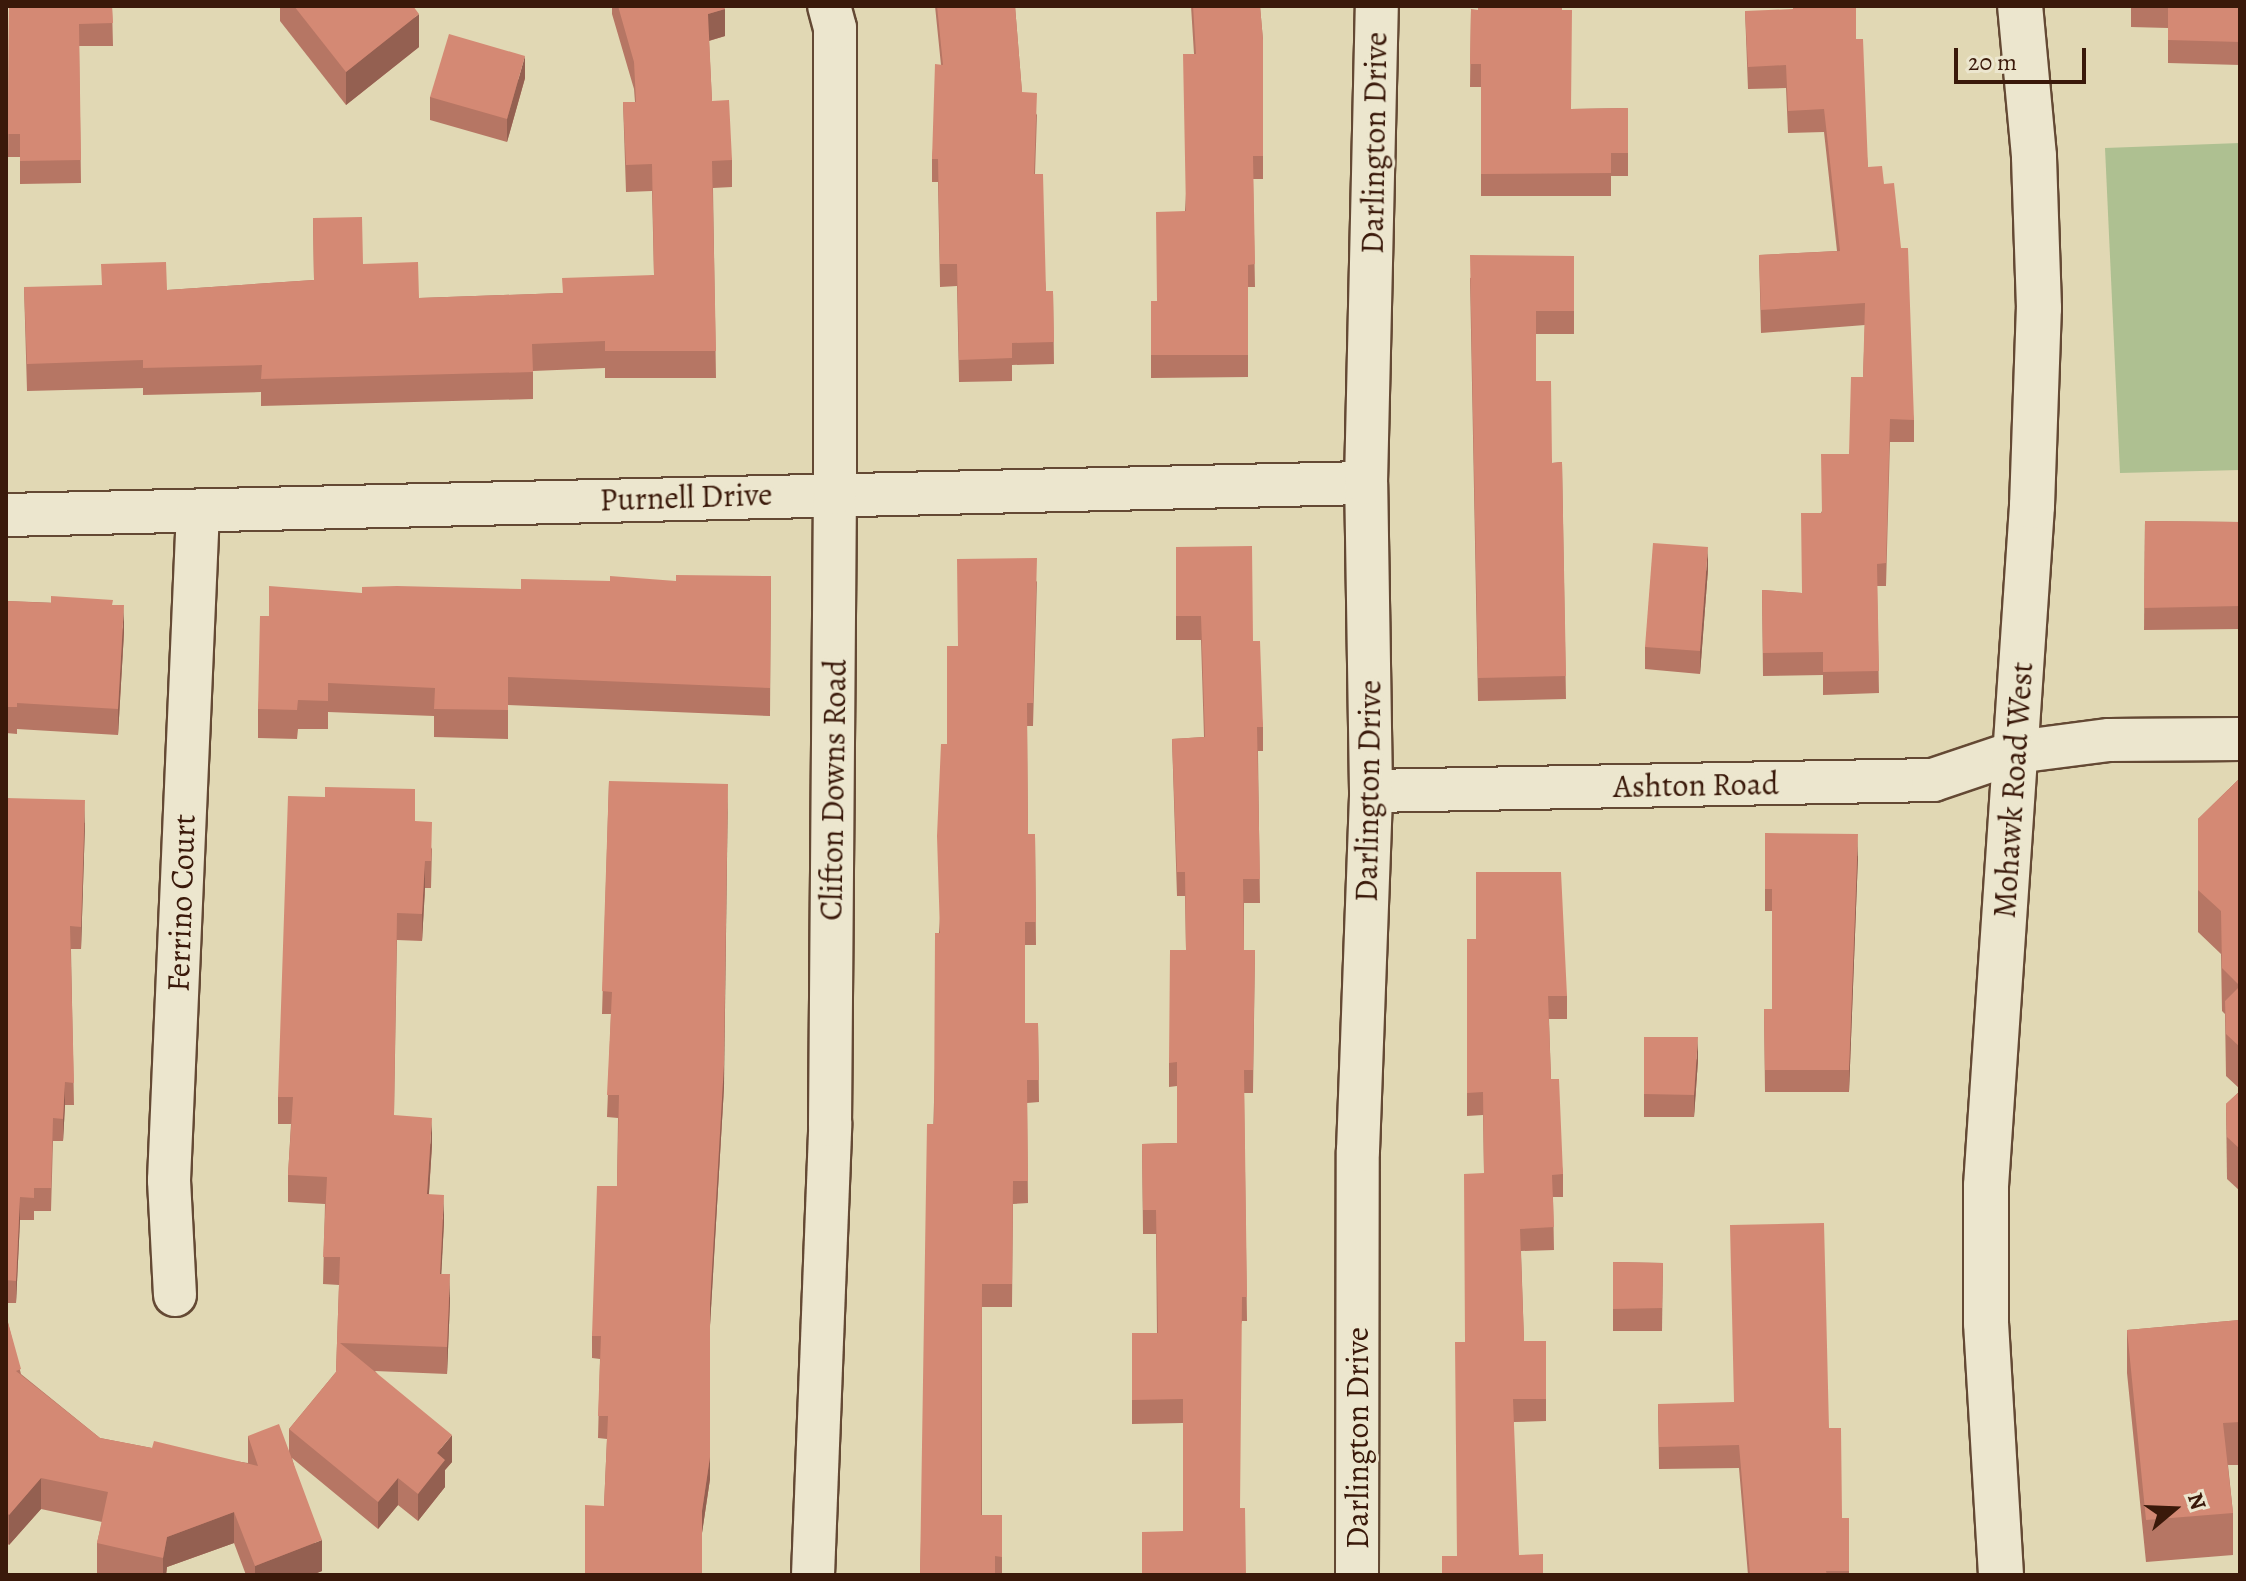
<!DOCTYPE html>
<html>
<head>
<meta charset="utf-8">
<style>
  body { margin:0 }
  #map { position:relative; width:2246px; height:1581px; overflow:hidden; background:#e1d8b4; font-family:Alegreya,serif }
  div>[style] { position:absolute }
  .green>* { inset:0; background:#aec091 }
  .roads { filter:drop-shadow(2px 0 #644934) drop-shadow(-2px 0 #644934) drop-shadow(0 2px #644934) drop-shadow(0 -2px #644934) }
  .street>* { height:42px; margin:-21px; padding:0 21px; transform-origin:21px; border-radius:21px; background:#ece6ce }
  .secondary>* { height:44px; margin:-22px; padding:0 22px; transform-origin:22px; border-radius:22px; background:#ece6ce }
  .wall>* { inset:0; background:#b67664 }
  .shaded-wall>* { inset:0; background:#946051 }
  .building>* { inset:0; background:#d48974 }
  span { translate:-50% -50%; white-space:nowrap; text-align:center; line-height:1.15; -webkit-text-stroke:6px #ece6ce; paint-order:stroke }
  .street-label { font-size:32px; color:#3a190a }
  .frame { position:absolute; inset:0; border:8px solid #3a190a; pointer-events:none }
  .north { position:absolute; left:2134px; top:1469px; width:80px; height:80px; -webkit-text-stroke:6px #ece6ce; paint-order:stroke; rotate:71deg; font-size:22px; font-weight:700; line-height:32px; text-align:center; color:#3a190a }
  .north::after { content:''; display:block; margin:auto; width:28px; height:36px; background:#3a190a; clip-path:polygon(50% 0,100% 100%,50% 72%,0 100%) }
  .scale { position:absolute; left:1954px; top:48px; width:132px; height:36px; box-sizing:border-box; border:4px solid #3a190a; border-top:0; padding-left:10px; font-size:24px; line-height:28px; white-space:nowrap; color:#3a190a; -webkit-text-stroke:6px #ece6ce; paint-order:stroke }
</style>
</head>
<body>
<div id="map">
  <div class="green">
    <i style="clip-path:polygon(2240px 143px,2240px 470px,2120px 473px,2105px 148px)"></i>
  </div>
  <div class="roads">
    <div class="street">
      <i style="left:6px;top:515px;width:1360px;rotate:-1.35deg"></i>
      <i style="left:1371px;top:791px;width:562px;rotate:-1.12deg"></i>
      <i style="left:1933px;top:780px;width:88px;rotate:-18.6deg"></i>
      <i style="left:2016px;top:752px;width:94px;rotate:-7.4deg"></i>
      <i style="left:2109px;top:740px;width:131px;rotate:-0.4deg"></i>
      <i style="left:175px;top:1295px;width:115px;rotate:-93deg"></i>
      <i style="left:169px;top:1180px;width:670px;rotate:-87.52deg"></i>
      <i style="left:813px;top:1575px;width:450px;rotate:-87.8deg"></i>
      <i style="left:830px;top:1125px;width:632px;rotate:-89.55deg"></i>
      <i style="left:835px;top:493px;width:465px;rotate:-90deg"></i>
      <i style="left:835px;top:28px;width:23px;rotate:-105deg"></i>
      <i style="left:1357px;top:1575px;width:424px;rotate:-89.9deg"></i>
      <i style="left:1358px;top:1151px;width:360px;rotate:-87.9deg"></i>
      <i style="left:1371px;top:791px;width:308px;rotate:-90.9deg"></i>
      <i style="left:1366px;top:483px;width:477px;rotate:-88.7deg"></i>
    </div>
    <div class="secondary">
      <i style="left:2001px;top:1575px;width:252px;rotate:-93.4deg"></i>
      <i style="left:1986px;top:1323px;width:137px;rotate:-90deg"></i>
      <i style="left:1986px;top:1186px;width:682px;rotate:-86.13deg"></i>
      <i style="left:2032px;top:506px;width:198px;rotate:-88deg"></i>
      <i style="left:2039px;top:308px;width:152px;rotate:-91.9deg"></i>
      <i style="left:2034px;top:156px;width:151px;rotate:-95.3deg"></i>
    </div>
  </div>
  <div class="wall">
    <i style="clip-path:polygon(9px 6px,112px 6px,113px 46px,79px 46px,81px 183px,20px 184px,20px 157px,8px 157px)"></i>
    <i style="clip-path:polygon(280px 6px,413px 6px,419px 47px,346px 105px,280px 21px)"></i>
    <i style="clip-path:polygon(612px 6px,724px 6px,725px 36px,709px 41px,712px 101px,732px 160px,732px 187px,713px 188px,716px 378px,605px 378px,605px 368px,533px 371px,533px 399px,261px 406px,261px 392px,143px 395px,143px 388px,27px 391px,24px 287px,167px 290px,314px 280px,313px 218px,363px 264px,419px 298px,562px 293px,654px 275px,652px 191px,626px 192px,623px 102px,635px 102px,634px 89px,612px 14px)"></i>
    <i style="clip-path:polygon(935px 6px,1015px 6px,1022px 92px,1037px 115px,1035px 174px,1046px 291px,1053px 291px,1054px 364px,1012px 365px,1012px 381px,959px 382px,957px 286px,940px 287px,938px 182px,932px 182px,932px 159px,941px 65px)"></i>
    <i style="clip-path:polygon(1191px 6px,1260px 6px,1263px 40px,1263px 179px,1253px 179px,1255px 287px,1248px 287px,1248px 377px,1151px 378px,1151px 301px,1157px 301px,1185px 211px,1194px 54px)"></i>
    <i style="clip-path:polygon(2131px 6px,2240px 6px,2240px 65px,2168px 63px,2168px 28px,2131px 27px)"></i>
    <i style="clip-path:polygon(1471px 9px,1571px 109px,1628px 108px,1628px 176px,1611px 176px,1611px 196px,1481px 196px,1481px 87px,1470px 87px)"></i>
    <i style="clip-path:polygon(1745px 11px,1856px 39px,1868px 167px,1914px 420px,1914px 442px,1890px 442px,1886px 586px,1877px 586px,1879px 693px,1823px 695px,1823px 675px,1763px 676px,1762px 590px,1802px 593px,1821px 513px,1849px 454px,1863px 377px,1865px 325px,1761px 333px,1759px 255px,1837px 251px,1824px 132px,1788px 133px,1786px 88px,1748px 89px)"></i>
    <i style="clip-path:polygon(525px 78px,507px 142px,430px 120px,430px 97px)"></i>
    <i style="clip-path:polygon(1574px 256px,1574px 334px,1536px 334px,1536px 381px,1552px 463px,1562px 462px,1566px 699px,1478px 701px,1470px 278px)"></i>
    <i style="clip-path:polygon(2145px 521px,2240px 522px,2240px 629px,2144px 630px)"></i>
    <i style="clip-path:polygon(1176px 547px,1253px 641px,1263px 727px,1263px 751px,1258px 751px,1260px 903px,1244px 903px,1244px 950px,1255px 950px,1253px 1093px,1244px 1093px,1247px 1321px,1242px 1321px,1183px 1531px,1183px 1423px,1132px 1424px,1132px 1333px,1157px 1333px,1156px 1234px,1143px 1234px,1142px 1144px,1177px 1143px,1177px 1086px,1169px 1087px,1169px 1063px,1186px 950px,1185px 896px,1177px 896px,1172px 739px,1204px 737px,1201px 640px,1176px 640px)"></i>
    <i style="clip-path:polygon(1708px 569px,1700px 674px,1645px 669px,1645px 647px)"></i>
    <i style="clip-path:polygon(771px 576px,770px 716px,508px 705px,508px 739px,434px 737px,434px 716px,328px 712px,328px 729px,298px 729px,297px 739px,258px 738px,258px 709px,269px 616px,362px 593px,521px 589px,610px 581px,676px 581px)"></i>
    <i style="clip-path:polygon(1037px 581px,1033px 726px,1027px 726px,1028px 834px,1035px 834px,1036px 945px,1025px 945px,1025px 1023px,1038px 1023px,1039px 1102px,1027px 1103px,1028px 1203px,1013px 1204px,1012px 1307px,982px 1307px,982px 1515px,1002px 1515px,1002px 1575px,920px 1575px,939px 933px,958px 646px)"></i>
    <i style="clip-path:polygon(6px 601px,113px 605px,124px 632px,118px 735px,17px 729px,17px 734px,6px 733px)"></i>
    <i style="clip-path:polygon(2240px 778px,2240px 1089px,2226px 1076px,2225px 1014px,2222px 1011px,2221px 954px,2198px 932px,2198px 819px)"></i>
    <i style="clip-path:polygon(609px 781px,724px 1087px,710px 1325px,710px 1479px,702px 1533px,604px 1506px,607px 1439px,598px 1438px,600px 1359px,592px 1358px,592px 1336px,617px 1186px,618px 1118px,607px 1117px,611px 1014px,602px 1014px)"></i>
    <i style="clip-path:polygon(6px 798px,85px 823px,81px 949px,71px 949px,74px 1105px,65px 1105px,63px 1141px,53px 1141px,51px 1211px,34px 1211px,34px 1220px,20px 1220px,16px 1303px,6px 1303px)"></i>
    <i style="clip-path:polygon(415px 821px,432px 849px,431px 888px,425px 888px,422px 941px,397px 940px,394px 1115px,432px 1145px,429px 1194px,444px 1222px,441px 1274px,450px 1301px,447px 1374px,375px 1371px,452px 1462px,445px 1470px,445px 1487px,418px 1521px,398px 1505px,378px 1529px,292px 1458px,322px 1571px,312px 1575px,246px 1575px,234px 1543px,167px 1567px,166px 1575px,102px 1575px,97px 1574px,97px 1543px,102px 1522px,41px 1509px,9px 1545px,6px 1542px,6px 1315px,21px 1374px,100px 1438px,152px 1448px,248px 1463px,248px 1436px,289px 1452px,289px 1429px,336px 1372px,339px 1285px,323px 1284px,325px 1204px,288px 1202px,288px 1175px,291px 1124px,278px 1124px,278px 1097px)"></i>
    <i style="clip-path:polygon(1765px 833px,1858px 856px,1849px 1092px,1765px 1092px,1764px 1009px,1772px 1009px,1772px 911px,1765px 911px)"></i>
    <i style="clip-path:polygon(1467px 939px,1567px 996px,1567px 1019px,1549px 1019px,1551px 1079px,1563px 1174px,1563px 1197px,1553px 1197px,1554px 1250px,1521px 1251px,1524px 1341px,1546px 1341px,1546px 1421px,1514px 1422px,1457px 1556px,1465px 1342px,1484px 1173px,1483px 1115px,1467px 1116px)"></i>
    <i style="clip-path:polygon(1644px 1037px,1698px 1060px,1694px 1117px,1644px 1117px)"></i>
    <i style="clip-path:polygon(2240px 1091px,2240px 1191px,2227px 1179px,2226px 1104px)"></i>
    <i style="clip-path:polygon(1613px 1262px,1663px 1263px,1662px 1331px,1613px 1331px)"></i>
    <i style="clip-path:polygon(2240px 1320px,2240px 1465px,2228px 1465px,2233px 1513px,2233px 1555px,2146px 1562px,2127px 1373px,2127px 1330px)"></i>
    <i style="clip-path:polygon(1658px 1404px,1829px 1428px,1842px 1518px,1849px 1518px,1849px 1575px,1748px 1575px,1739px 1468px,1659px 1469px)"></i>
  </div>
  <div class="shaded-wall">
    <i style="clip-path:polygon(725px 9px,725px 36px,708px 41px,708px 14px)"></i>
    <i style="clip-path:polygon(419px 14px,419px 47px,346px 105px,346px 72px)"></i>
    <i style="clip-path:polygon(525px 56px,525px 78px,507px 142px,507px 119px)"></i>
    <i style="clip-path:polygon(1708px 547px,1708px 569px,1700px 674px,1700px 651px)"></i>
    <i style="clip-path:polygon(124px 605px,124px 632px,118px 735px,118px 709px)"></i>
    <i style="clip-path:polygon(728px 784px,724px 1087px,710px 1326px,710px 1304px)"></i>
    <i style="clip-path:polygon(85px 800px,85px 823px,81px 949px,81px 927px)"></i>
    <i style="clip-path:polygon(1858px 834px,1858px 856px,1849px 1092px,1849px 1070px)"></i>
    <i style="clip-path:polygon(425px 861px,425px 888px,422px 941px,422px 914px)"></i>
    <i style="clip-path:polygon(1698px 1037px,1698px 1060px,1694px 1117px,1694px 1095px)"></i>
    <i style="clip-path:polygon(65px 1082px,65px 1105px,63px 1141px,63px 1119px)"></i>
    <i style="clip-path:polygon(432px 1118px,432px 1145px,427px 1221px,427px 1194px)"></i>
    <i style="clip-path:polygon(444px 1195px,444px 1222px,440px 1301px,440px 1274px)"></i>
    <i style="clip-path:polygon(20px 1197px,20px 1220px,16px 1303px,16px 1281px)"></i>
    <i style="clip-path:polygon(450px 1274px,450px 1301px,447px 1374px,447px 1347px)"></i>
    <i style="clip-path:polygon(452px 1435px,452px 1462px,445px 1470px,445px 1487px,418px 1521px,418px 1494px,437px 1453px)"></i>
    <i style="clip-path:polygon(710px 1457px,710px 1479px,702px 1533px,702px 1511px)"></i>
    <i style="clip-path:polygon(41px 1478px,41px 1509px,9px 1545px,9px 1515px)"></i>
    <i style="clip-path:polygon(398px 1478px,398px 1505px,378px 1529px,378px 1502px)"></i>
    <i style="clip-path:polygon(234px 1512px,234px 1543px,167px 1567px,166px 1575px,163px 1575px,163px 1558px,167px 1537px)"></i>
    <i style="clip-path:polygon(322px 1540px,322px 1571px,312px 1575px,255px 1575px,255px 1566px)"></i>
  </div>
  <div class="building">
    <i style="clip-path:polygon(9px 6px,112px 6px,113px 23px,79px 24px,81px 160px,20px 161px,20px 134px,8px 134px)"></i>
    <i style="clip-path:polygon(294px 6px,413px 6px,419px 14px,346px 72px)"></i>
    <i style="clip-path:polygon(618px 6px,724px 6px,725px 9px,708px 14px,712px 101px,729px 100px,732px 160px,712px 161px,716px 351px,605px 351px,605px 341px,532px 344px,533px 372px,261px 379px,262px 365px,143px 368px,143px 360px,27px 364px,24px 287px,102px 285px,101px 264px,166px 262px,167px 290px,314px 280px,313px 218px,362px 217px,363px 264px,418px 262px,419px 298px,563px 293px,562px 278px,654px 275px,652px 164px,626px 165px,623px 102px,636px 102px,634px 62px)"></i>
    <i style="clip-path:polygon(937px 6px,1015px 6px,1022px 92px,1037px 93px,1034px 174px,1043px 174px,1046px 291px,1053px 291px,1054px 342px,1012px 343px,1012px 358px,959px 360px,957px 264px,940px 264px,938px 159px,932px 159px,935px 64px,943px 65px)"></i>
    <i style="clip-path:polygon(1193px 6px,1260px 6px,1263px 40px,1263px 156px,1253px 156px,1255px 264px,1248px 265px,1248px 355px,1151px 355px,1151px 301px,1157px 301px,1156px 212px,1186px 211px,1183px 54px,1196px 54px)"></i>
    <i style="clip-path:polygon(1478px 6px,1562px 6px,1562px 10px,1572px 10px,1571px 109px,1628px 108px,1628px 153px,1611px 153px,1611px 173px,1481px 174px,1481px 64px,1470px 64px,1471px 9px,1478px 10px)"></i>
    <i style="clip-path:polygon(1793px 6px,1856px 6px,1856px 39px,1863px 39px,1868px 167px,1882px 166px,1884px 184px,1894px 183px,1901px 248px,1908px 248px,1914px 420px,1890px 419px,1886px 563px,1877px 564px,1879px 671px,1823px 672px,1823px 652px,1763px 653px,1762px 590px,1802px 593px,1801px 513px,1822px 513px,1821px 454px,1849px 454px,1851px 377px,1863px 377px,1865px 303px,1761px 310px,1759px 255px,1840px 251px,1824px 109px,1788px 111px,1786px 65px,1748px 67px,1745px 11px,1793px 9px)"></i>
    <i style="clip-path:polygon(2168px 6px,2240px 6px,2240px 42px,2168px 40px)"></i>
    <i style="clip-path:polygon(449px 34px,525px 56px,507px 119px,430px 97px)"></i>
    <i style="clip-path:polygon(1470px 255px,1574px 256px,1574px 311px,1536px 311px,1536px 381px,1551px 381px,1552px 463px,1562px 462px,1566px 676px,1478px 678px)"></i>
    <i style="clip-path:polygon(2145px 521px,2240px 522px,2240px 606px,2144px 608px)"></i>
    <i style="clip-path:polygon(1653px 543px,1708px 547px,1700px 651px,1645px 647px)"></i>
    <i style="clip-path:polygon(1252px 546px,1253px 641px,1260px 641px,1263px 727px,1257px 727px,1260px 879px,1243px 879px,1244px 950px,1255px 950px,1253px 1070px,1244px 1070px,1247px 1297px,1242px 1297px,1240px 1508px,1245px 1508px,1246px 1575px,1142px 1575px,1142px 1532px,1183px 1531px,1183px 1399px,1132px 1400px,1132px 1333px,1158px 1333px,1156px 1210px,1143px 1210px,1142px 1144px,1177px 1143px,1177px 1062px,1169px 1063px,1170px 950px,1186px 950px,1185px 872px,1177px 872px,1172px 739px,1205px 737px,1201px 616px,1176px 616px,1176px 547px)"></i>
    <i style="clip-path:polygon(1037px 558px,1033px 703px,1027px 703px,1028px 834px,1035px 834px,1036px 922px,1025px 922px,1025px 1023px,1038px 1023px,1039px 1080px,1027px 1080px,1028px 1181px,1013px 1181px,1012px 1284px,982px 1284px,981px 1515px,1002px 1515px,1002px 1557px,995px 1556px,995px 1575px,920px 1575px,927px 1124px,934px 1124px,935px 933px,940px 933px,937px 836px,941px 744px,947px 744px,947px 646px,958px 646px,957px 559px)"></i>
    <i style="clip-path:polygon(676px 575px,771px 576px,770px 688px,508px 677px,508px 710px,434px 709px,435px 688px,328px 683px,328px 701px,298px 700px,297px 710px,258px 709px,260px 616px,269px 616px,269px 586px,362px 593px,362px 587px,397px 586px,521px 589px,521px 579px,610px 581px,610px 576px,676px 581px)"></i>
    <i style="clip-path:polygon(51px 596px,113px 600px,112px 605px,124px 605px,118px 709px,17px 703px,17px 707px,6px 707px,6px 601px,51px 603px)"></i>
    <i style="clip-path:polygon(2240px 778px,2240px 1047px,2226px 1034px,2225px 1001px,2240px 986px,2222px 968px,2221px 911px,2198px 890px,2198px 819px)"></i>
    <i style="clip-path:polygon(609px 781px,728px 784px,724px 1065px,710px 1304px,710px 1457px,702px 1511px,702px 1575px,585px 1575px,585px 1505px,604px 1506px,608px 1416px,598px 1416px,601px 1336px,592px 1336px,597px 1186px,617px 1186px,619px 1095px,607px 1095px,612px 992px,602px 991px)"></i>
    <i style="clip-path:polygon(325px 787px,415px 789px,415px 821px,432px 822px,431px 861px,425px 861px,422px 914px,397px 913px,394px 1115px,432px 1118px,427px 1194px,444px 1195px,440px 1274px,450px 1274px,447px 1347px,340px 1343px,452px 1435px,437px 1453px,445px 1460px,418px 1494px,398px 1478px,378px 1502px,289px 1429px,336px 1372px,340px 1257px,323px 1257px,327px 1177px,288px 1175px,293px 1097px,278px 1097px,288px 796px,325px 797px)"></i>
    <i style="clip-path:polygon(6px 798px,85px 800px,81px 927px,70px 926px,74px 1083px,65px 1082px,63px 1119px,53px 1118px,51px 1188px,34px 1188px,34px 1198px,20px 1197px,16px 1281px,6px 1280px)"></i>
    <i style="clip-path:polygon(1765px 833px,1858px 834px,1849px 1070px,1765px 1070px,1764px 1009px,1772px 1009px,1772px 889px,1765px 889px)"></i>
    <i style="clip-path:polygon(1476px 872px,1561px 872px,1567px 996px,1548px 996px,1551px 1079px,1559px 1079px,1563px 1174px,1552px 1175px,1554px 1227px,1520px 1229px,1524px 1341px,1546px 1341px,1546px 1399px,1513px 1399px,1519px 1555px,1543px 1554px,1543px 1575px,1442px 1575px,1442px 1556px,1457px 1556px,1455px 1342px,1465px 1342px,1464px 1174px,1484px 1173px,1483px 1092px,1467px 1093px,1467px 939px,1476px 939px)"></i>
    <i style="clip-path:polygon(1644px 1037px,1698px 1037px,1694px 1095px,1644px 1094px)"></i>
    <i style="clip-path:polygon(2240px 1091px,2240px 1149px,2227px 1137px,2226px 1104px)"></i>
    <i style="clip-path:polygon(1824px 1223px,1829px 1428px,1841px 1428px,1842px 1518px,1849px 1518px,1849px 1571px,1826px 1571px,1827px 1575px,1750px 1575px,1739px 1445px,1659px 1447px,1658px 1404px,1734px 1402px,1730px 1225px)"></i>
    <i style="clip-path:polygon(1613px 1262px,1663px 1263px,1662px 1308px,1613px 1309px)"></i>
    <i style="clip-path:polygon(6px 1315px,21px 1369px,16px 1371px,100px 1438px,152px 1448px,154px 1441px,258px 1466px,248px 1436px,279px 1424px,322px 1540px,255px 1566px,234px 1512px,167px 1537px,163px 1558px,97px 1543px,108px 1492px,41px 1478px,9px 1515px,6px 1512px)"></i>
    <i style="clip-path:polygon(2240px 1320px,2240px 1422px,2223px 1423px,2233px 1513px,2146px 1520px,2127px 1330px)"></i>
  </div>
  <div class="street-label">
    <span style="left:1374px;top:143px;rotate:-89deg">Darlington Drive</span>
    <span style="left:686px;top:497px;rotate:-2deg">Purnell Drive</span>
    <span style="left:1696px;top:785px;rotate:-1deg">Ashton Road</span>
    <span style="left:833px;top:790px;rotate:-89deg">Clifton Downs Road</span>
    <span style="left:2013px;top:790px;rotate:-86deg">Mohawk Road West</span>
    <span style="left:1368px;top:791px;rotate:-89deg">Darlington Drive</span>
    <span style="left:181px;top:903px;rotate:-88deg">Ferrino Court</span>
    <span style="left:1357px;top:1438px;rotate:-90deg">Darlington Drive</span>
  </div>
  <div class="frame"></div>
  <div class="north">N</div>
  <div class="scale">20 m</div>
</div>
</body>
</html>
